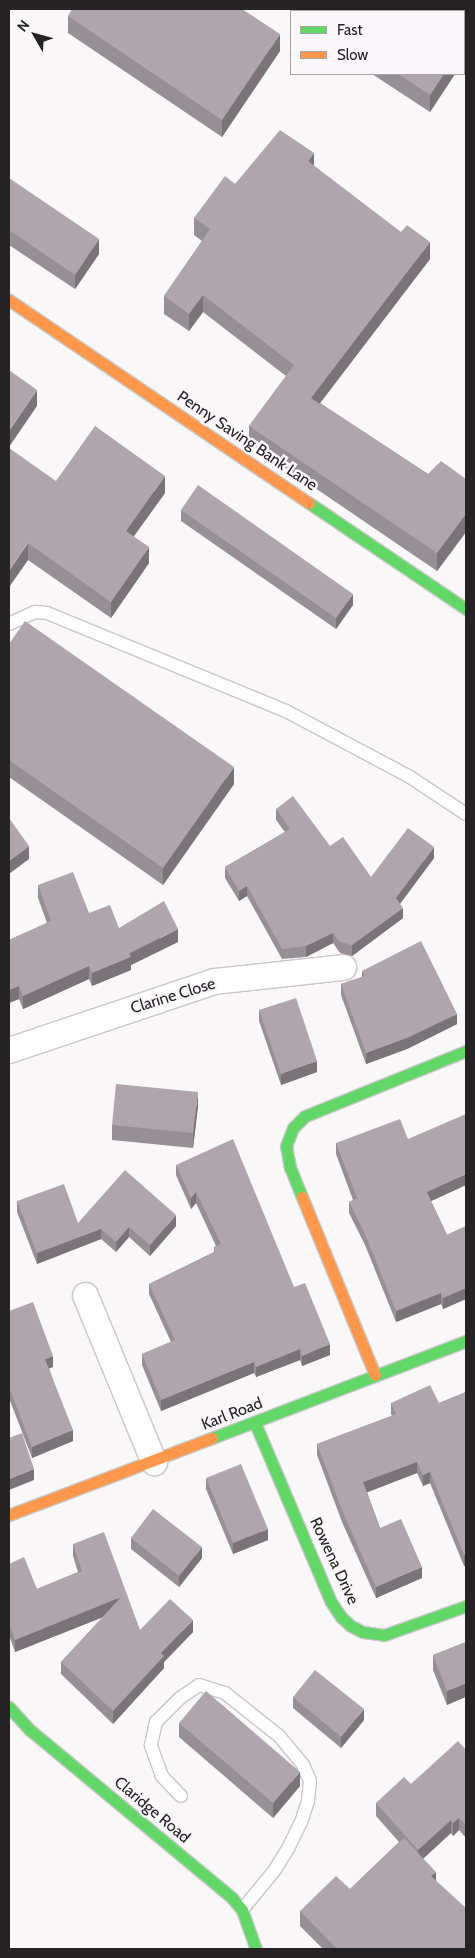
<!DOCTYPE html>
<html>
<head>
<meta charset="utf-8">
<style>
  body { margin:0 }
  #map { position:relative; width:475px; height:1958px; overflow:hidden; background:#f9f7f8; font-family:Cabin,sans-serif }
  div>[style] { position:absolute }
  .roads { filter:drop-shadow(1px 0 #c9c7c8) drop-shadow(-1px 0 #c9c7c8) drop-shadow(0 1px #c9c7c8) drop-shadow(0 -1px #c9c7c8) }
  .lane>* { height:12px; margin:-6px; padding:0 6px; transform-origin:6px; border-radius:6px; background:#fefefe }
  .street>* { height:25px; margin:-12.5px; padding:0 12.5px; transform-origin:12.5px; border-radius:12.5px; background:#fefefe }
  .fast>* { height:11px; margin:-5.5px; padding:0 5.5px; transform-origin:5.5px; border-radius:5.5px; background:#63d668 }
  .slow>* { height:11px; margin:-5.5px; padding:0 5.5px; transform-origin:5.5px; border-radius:5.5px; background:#ff974d }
  .wall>* { inset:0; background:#968f95 }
  .shaded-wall>* { inset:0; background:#7a7479 }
  .building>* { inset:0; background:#afa6ad }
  span { translate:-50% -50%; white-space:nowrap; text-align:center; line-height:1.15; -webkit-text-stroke:5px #faf6f9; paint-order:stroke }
  .street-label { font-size:16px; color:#252324 }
  .frame { position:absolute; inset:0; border:10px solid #252324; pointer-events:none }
  .legend { position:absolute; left:290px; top:10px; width:175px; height:65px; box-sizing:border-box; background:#faf6f9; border:1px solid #a5a2a4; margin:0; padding:6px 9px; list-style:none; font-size:15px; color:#252324 }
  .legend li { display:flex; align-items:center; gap:10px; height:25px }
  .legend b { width:25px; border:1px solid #a5a2a4 }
  .north { position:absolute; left:10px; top:10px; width:50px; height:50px; -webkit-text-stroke:4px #faf6f9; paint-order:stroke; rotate:308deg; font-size:14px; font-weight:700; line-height:20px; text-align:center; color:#252324 }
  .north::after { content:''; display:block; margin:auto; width:18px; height:22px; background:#252324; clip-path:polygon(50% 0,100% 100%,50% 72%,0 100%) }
</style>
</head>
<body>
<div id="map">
  <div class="roads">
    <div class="lane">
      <i style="left:9px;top:624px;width:29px;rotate:-25deg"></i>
      <i style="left:35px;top:612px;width:12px;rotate:5deg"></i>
      <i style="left:47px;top:613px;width:258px;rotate:22.3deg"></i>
      <i style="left:286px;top:711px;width:140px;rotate:28deg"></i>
      <i style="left:410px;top:777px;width:67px;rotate:33.5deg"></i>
      <i style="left:181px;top:1796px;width:28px;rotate:-134deg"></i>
      <i style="left:162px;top:1776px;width:33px;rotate:-110deg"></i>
      <i style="left:151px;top:1745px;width:24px;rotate:-78deg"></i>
      <i style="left:156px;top:1722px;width:34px;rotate:-45deg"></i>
      <i style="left:180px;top:1698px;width:23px;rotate:-34deg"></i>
      <i style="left:199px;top:1685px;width:27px;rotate:17deg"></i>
      <i style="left:225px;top:1693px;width:69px;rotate:38.5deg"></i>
      <i style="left:279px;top:1736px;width:38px;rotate:50deg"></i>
      <i style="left:303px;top:1765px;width:17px;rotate:66deg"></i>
      <i style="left:310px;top:1781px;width:20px;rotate:96deg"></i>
      <i style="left:308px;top:1801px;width:22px;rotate:108deg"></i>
      <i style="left:301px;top:1822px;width:28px;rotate:116deg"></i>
      <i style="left:289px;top:1847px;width:28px;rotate:122deg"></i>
      <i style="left:274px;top:1871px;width:50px;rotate:129.4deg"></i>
    </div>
    <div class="street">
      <i style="left:9px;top:1050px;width:216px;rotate:-18.6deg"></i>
      <i style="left:214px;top:981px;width:130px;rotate:-6.2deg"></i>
      <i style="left:85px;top:1295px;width:181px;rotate:67.6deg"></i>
    </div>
    <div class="fast">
      <i style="left:309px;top:503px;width:189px;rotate:34deg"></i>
      <i style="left:302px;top:1197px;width:31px;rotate:-112deg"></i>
      <i style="left:290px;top:1168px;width:22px;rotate:-100deg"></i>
      <i style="left:286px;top:1146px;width:19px;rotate:-69deg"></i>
      <i style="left:293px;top:1128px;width:17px;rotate:-45deg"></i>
      <i style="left:305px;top:1116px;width:174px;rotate:-22deg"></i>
      <i style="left:255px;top:1423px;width:194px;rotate:67deg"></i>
      <i style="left:331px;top:1602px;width:18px;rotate:56deg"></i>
      <i style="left:341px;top:1617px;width:13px;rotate:42deg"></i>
      <i style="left:351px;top:1626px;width:13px;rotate:27deg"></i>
      <i style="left:363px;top:1632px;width:21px;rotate:8deg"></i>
      <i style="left:384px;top:1635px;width:87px;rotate:-19.5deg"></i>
      <i style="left:212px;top:1438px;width:272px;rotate:-20.9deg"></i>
      <i style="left:9px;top:1707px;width:31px;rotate:48deg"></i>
      <i style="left:30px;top:1730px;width:263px;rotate:39.7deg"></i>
      <i style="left:232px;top:1898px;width:16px;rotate:50deg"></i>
      <i style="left:242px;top:1910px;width:41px;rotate:70.3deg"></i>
    </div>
    <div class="slow">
      <i style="left:9px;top:300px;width:362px;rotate:34.1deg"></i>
      <i style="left:302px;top:1197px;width:192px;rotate:67.7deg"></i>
      <i style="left:9px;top:1515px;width:217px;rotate:-20.8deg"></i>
    </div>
  </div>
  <div class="wall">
    <i style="clip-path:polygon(294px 9px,466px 9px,466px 55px,464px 59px,464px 11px,294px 11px)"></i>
    <i style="clip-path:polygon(68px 16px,280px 51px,222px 137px,68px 33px)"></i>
    <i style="clip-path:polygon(372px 74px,455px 74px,430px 112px)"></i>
    <i style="clip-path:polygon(314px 166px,430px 259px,320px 403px,428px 474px,466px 479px,466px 532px,437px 571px,249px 443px,249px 426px,286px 376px,203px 312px,189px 331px,164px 314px,164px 296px,202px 241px,194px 235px,194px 218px,235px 184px)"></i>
    <i style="clip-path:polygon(9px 178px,99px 254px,75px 289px,9px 245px)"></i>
    <i style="clip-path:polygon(56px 481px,165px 493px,134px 536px,149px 563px,111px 618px,28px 560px,9px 587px)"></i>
    <i style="clip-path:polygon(181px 510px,353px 605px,336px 629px,181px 521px)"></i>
    <i style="clip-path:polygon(9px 644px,234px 784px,163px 885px,9px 777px)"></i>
    <i style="clip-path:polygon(276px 809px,330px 846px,371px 877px,434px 858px,400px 904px,403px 918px,352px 956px,340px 953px,333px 943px,306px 957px,282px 959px,247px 896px,239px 901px,225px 878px,225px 867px,285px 832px,276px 820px)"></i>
    <i style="clip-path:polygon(38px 885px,89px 913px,119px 928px,178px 942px,131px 965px,131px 970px,92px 986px,89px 979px,23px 1009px,19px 999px,9px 1003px,9px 940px,47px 923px,38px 898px)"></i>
    <i style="clip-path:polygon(362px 971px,457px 1024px,407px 1049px,366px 1064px,341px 995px,341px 984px,362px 977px)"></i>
    <i style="clip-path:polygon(259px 1010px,317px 1072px,281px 1085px,259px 1021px)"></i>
    <i style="clip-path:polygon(198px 1106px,193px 1148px,112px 1140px,112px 1125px)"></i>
    <i style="clip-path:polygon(408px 1139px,466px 1185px,431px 1201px,447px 1235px,466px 1226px,466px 1299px,443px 1309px,441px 1304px,396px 1322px,365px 1245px,349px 1213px,349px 1202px,353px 1200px,336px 1154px,336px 1143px)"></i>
    <i style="clip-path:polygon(176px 1165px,294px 1287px,330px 1355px,302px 1366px,300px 1360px,256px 1377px,254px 1373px,161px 1411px,142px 1365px,142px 1354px,171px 1342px,149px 1294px,149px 1284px,214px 1252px,214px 1247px,216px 1246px,196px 1203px,191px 1209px,176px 1175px)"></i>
    <i style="clip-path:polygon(17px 1201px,78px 1223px,176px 1226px,150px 1256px,129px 1237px,116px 1252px,101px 1239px,37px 1264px,17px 1212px)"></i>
    <i style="clip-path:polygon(9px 1311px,53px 1367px,49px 1368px,73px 1441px,32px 1458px,9px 1398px)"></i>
    <i style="clip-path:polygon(466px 1392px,466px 1565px,464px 1566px,430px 1483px,423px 1486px,417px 1473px,367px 1492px,380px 1528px,422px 1578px,376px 1598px,342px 1522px,317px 1455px,317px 1444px,392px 1416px,391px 1414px,391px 1403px,439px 1403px)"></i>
    <i style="clip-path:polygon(206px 1478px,268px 1540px,233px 1554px,206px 1489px)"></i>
    <i style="clip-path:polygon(131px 1538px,202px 1558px,179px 1587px,131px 1549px)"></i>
    <i style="clip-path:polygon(73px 1544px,140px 1630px,193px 1632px,164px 1662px,164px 1668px,113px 1724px,61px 1674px,61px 1662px,103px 1617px,15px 1652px,9px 1635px,9px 1564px,37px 1589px,78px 1572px,73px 1556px)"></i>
    <i style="clip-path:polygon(466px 1642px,447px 1705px,433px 1670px,433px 1655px)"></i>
    <i style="clip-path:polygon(293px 1697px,364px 1720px,341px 1748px,293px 1708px)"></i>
    <i style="clip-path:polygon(179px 1723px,300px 1786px,273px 1818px,179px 1737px)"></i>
    <i style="clip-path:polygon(466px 1750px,466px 1838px,459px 1830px,453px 1836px,451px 1833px,423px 1859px,436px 1880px,466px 1949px,323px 1949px,300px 1926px,300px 1911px,350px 1889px,399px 1842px,376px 1816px,376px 1803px,411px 1784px)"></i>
  </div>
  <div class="shaded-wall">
    <i style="clip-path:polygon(280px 34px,280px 51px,222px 137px,222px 120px)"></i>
    <i style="clip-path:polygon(466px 38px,466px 55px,464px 59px,464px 42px)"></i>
    <i style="clip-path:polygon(444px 74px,455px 74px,430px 112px,430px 95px)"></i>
    <i style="clip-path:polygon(314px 153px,314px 170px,308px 161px)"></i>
    <i style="clip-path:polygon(99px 239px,99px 254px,75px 289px,75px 275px)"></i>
    <i style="clip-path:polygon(430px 242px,430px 259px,311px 415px,311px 398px)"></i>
    <i style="clip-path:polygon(203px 295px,203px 312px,189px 331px,189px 314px)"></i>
    <i style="clip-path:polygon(37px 390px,37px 406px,9px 447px,9px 431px)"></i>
    <i style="clip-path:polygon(165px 476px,165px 493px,126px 547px,126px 531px)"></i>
    <i style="clip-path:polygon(466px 514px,466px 532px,437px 571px,437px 553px)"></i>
    <i style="clip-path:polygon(28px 543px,28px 560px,9px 587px,9px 571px)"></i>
    <i style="clip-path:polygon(149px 547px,149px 563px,111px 618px,111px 602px)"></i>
    <i style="clip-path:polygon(353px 594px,353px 605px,336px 629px,336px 618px)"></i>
    <i style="clip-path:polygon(234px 767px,234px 784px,163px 885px,163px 868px)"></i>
    <i style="clip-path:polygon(29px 846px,29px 859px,9px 874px,9px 861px)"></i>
    <i style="clip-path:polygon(434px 847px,434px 858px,396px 909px,396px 898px)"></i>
    <i style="clip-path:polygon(247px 886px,247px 896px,239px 901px,239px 891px)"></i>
    <i style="clip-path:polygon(403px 908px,403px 918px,352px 956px,352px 945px)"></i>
    <i style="clip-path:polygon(178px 929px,178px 942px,131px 965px,131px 970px,92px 986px,92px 973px)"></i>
    <i style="clip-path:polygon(333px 933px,333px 943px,306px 957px,306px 946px)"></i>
    <i style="clip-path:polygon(89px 966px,89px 979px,23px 1009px,23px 996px)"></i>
    <i style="clip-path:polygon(19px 986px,19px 999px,9px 1003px,9px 990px)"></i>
    <i style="clip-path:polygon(457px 1014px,457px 1024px,407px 1049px,366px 1064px,366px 1053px)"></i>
    <i style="clip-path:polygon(317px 1061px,317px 1072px,281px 1085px,281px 1074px)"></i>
    <i style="clip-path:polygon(198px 1092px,198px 1106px,193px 1148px,193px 1133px)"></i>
    <i style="clip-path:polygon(466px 1174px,466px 1185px,427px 1203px,427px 1192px)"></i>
    <i style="clip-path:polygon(196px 1192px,196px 1203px,191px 1209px,191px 1198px)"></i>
    <i style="clip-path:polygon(176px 1215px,176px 1226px,150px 1256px,150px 1245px)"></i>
    <i style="clip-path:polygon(129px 1227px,129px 1237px,116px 1252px,116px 1242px)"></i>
    <i style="clip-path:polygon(101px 1229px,101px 1239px,37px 1264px,37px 1253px)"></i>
    <i style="clip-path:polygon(466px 1288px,466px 1299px,443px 1309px,443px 1298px)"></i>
    <i style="clip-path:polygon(441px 1293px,441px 1304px,396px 1322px,396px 1311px)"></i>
    <i style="clip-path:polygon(330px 1344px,330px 1355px,302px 1366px,302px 1356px)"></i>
    <i style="clip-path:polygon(300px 1349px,300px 1360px,256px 1377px,256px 1367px)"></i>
    <i style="clip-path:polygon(53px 1356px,53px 1367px,45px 1370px,45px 1359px)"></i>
    <i style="clip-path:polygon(254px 1362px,254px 1373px,161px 1411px,161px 1400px)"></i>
    <i style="clip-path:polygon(73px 1430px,73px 1441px,32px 1458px,32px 1447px)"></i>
    <i style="clip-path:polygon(417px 1462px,417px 1473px,363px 1494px,363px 1482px)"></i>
    <i style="clip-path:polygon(34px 1469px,34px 1480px,9px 1490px,9px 1479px)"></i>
    <i style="clip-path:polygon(430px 1472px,430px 1483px,423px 1486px,423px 1475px)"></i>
    <i style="clip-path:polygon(268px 1529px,268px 1540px,233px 1554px,233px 1543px)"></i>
    <i style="clip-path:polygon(202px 1547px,202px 1558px,179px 1587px,179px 1576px)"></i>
    <i style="clip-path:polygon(466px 1554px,466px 1565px,464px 1566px,464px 1555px)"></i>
    <i style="clip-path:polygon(422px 1567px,422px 1578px,376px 1598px,376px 1587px)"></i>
    <i style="clip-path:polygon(121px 1597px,121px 1610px,15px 1652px,15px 1640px)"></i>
    <i style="clip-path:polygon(193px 1620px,193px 1632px,164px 1662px,164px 1668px,113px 1724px,113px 1711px,161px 1653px)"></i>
    <i style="clip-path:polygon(466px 1683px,466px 1697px,447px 1705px,447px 1691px)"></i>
    <i style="clip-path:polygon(364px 1709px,364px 1720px,341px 1748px,341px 1737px)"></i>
    <i style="clip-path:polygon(300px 1772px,300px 1786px,273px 1818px,273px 1803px)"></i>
    <i style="clip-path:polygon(459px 1818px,459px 1830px,453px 1836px,453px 1823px)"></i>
    <i style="clip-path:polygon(451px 1820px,451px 1833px,418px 1863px,418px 1850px)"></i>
    <i style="clip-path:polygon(436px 1872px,436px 1886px,431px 1876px)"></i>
  </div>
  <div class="building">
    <i style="clip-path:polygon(72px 9px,242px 9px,280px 34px,222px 120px,68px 16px)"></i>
    <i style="clip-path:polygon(300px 9px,466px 9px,466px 38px,464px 42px,464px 11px,304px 11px)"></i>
    <i style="clip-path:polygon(398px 74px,444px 74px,430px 95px)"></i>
    <i style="clip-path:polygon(280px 130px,314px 153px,308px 161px,401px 232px,407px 225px,430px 242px,311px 398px,428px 474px,441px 461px,466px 479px,466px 514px,437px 553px,249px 426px,294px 365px,203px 295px,189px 314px,164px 296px,210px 229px,194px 218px,225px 176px,235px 184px)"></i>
    <i style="clip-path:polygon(9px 178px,99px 239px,75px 275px,9px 230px)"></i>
    <i style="clip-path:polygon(9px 370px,37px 390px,9px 431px)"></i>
    <i style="clip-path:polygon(95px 426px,165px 476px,126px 531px,149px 547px,111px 602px,28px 543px,9px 571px,9px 448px,56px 481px)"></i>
    <i style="clip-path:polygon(198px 485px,353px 594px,336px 618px,181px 510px)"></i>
    <i style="clip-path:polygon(25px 621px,234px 767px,163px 868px,9px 760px,9px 644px)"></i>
    <i style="clip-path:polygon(293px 796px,330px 846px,343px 837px,371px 877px,408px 828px,434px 847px,396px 898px,403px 908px,352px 945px,340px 942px,333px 933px,306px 946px,282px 949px,247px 886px,239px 891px,225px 867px,290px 829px,276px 809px)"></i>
    <i style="clip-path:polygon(9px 818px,29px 846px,9px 861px)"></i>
    <i style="clip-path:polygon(73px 872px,89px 913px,110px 905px,119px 928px,164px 901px,178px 929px,129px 953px,131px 957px,92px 973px,89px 966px,23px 996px,19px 986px,9px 990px,9px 940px,51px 921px,38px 885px)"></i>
    <i style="clip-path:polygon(421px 941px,457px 1014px,407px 1038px,366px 1053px,341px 984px,365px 976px,362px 971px)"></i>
    <i style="clip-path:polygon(296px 998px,317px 1061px,281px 1074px,259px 1010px)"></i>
    <i style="clip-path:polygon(116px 1084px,198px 1092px,193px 1133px,112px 1125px)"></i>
    <i style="clip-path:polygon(466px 1114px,466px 1174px,427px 1192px,447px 1235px,466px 1226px,466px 1288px,443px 1298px,441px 1293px,396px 1311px,365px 1234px,349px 1202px,357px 1198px,336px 1143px,400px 1119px,408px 1139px)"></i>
    <i style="clip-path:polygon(233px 1139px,294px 1287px,305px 1283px,330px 1344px,302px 1356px,300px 1349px,256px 1367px,254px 1362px,161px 1400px,142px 1354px,175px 1340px,149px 1284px,215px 1252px,214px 1247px,221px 1244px,196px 1192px,191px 1198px,176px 1165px)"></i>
    <i style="clip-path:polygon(125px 1170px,176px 1215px,150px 1245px,129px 1227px,116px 1242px,101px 1229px,37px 1253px,17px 1201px,64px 1184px,78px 1223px)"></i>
    <i style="clip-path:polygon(33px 1302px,53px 1356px,45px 1359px,73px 1430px,32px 1447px,9px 1387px,9px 1311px)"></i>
    <i style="clip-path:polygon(430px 1385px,439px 1403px,466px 1392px,466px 1554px,464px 1555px,430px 1472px,423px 1475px,417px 1462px,363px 1482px,380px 1528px,401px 1519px,422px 1567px,376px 1587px,342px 1510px,317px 1444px,396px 1414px,391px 1403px)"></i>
    <i style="clip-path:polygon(22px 1433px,34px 1469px,9px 1479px,9px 1438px)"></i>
    <i style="clip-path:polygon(241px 1464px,268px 1529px,233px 1543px,206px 1478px)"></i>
    <i style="clip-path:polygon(153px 1509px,202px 1547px,179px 1576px,131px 1538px)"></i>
    <i style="clip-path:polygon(104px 1532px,140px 1630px,170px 1599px,193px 1620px,161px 1653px,164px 1656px,113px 1711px,61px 1662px,121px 1597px,15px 1640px,9px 1623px,9px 1564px,24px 1557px,37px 1589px,82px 1571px,73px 1544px)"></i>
    <i style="clip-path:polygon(466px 1642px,466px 1683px,447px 1691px,433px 1655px)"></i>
    <i style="clip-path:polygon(315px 1670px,364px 1709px,341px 1737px,293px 1697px)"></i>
    <i style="clip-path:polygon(206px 1691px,300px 1772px,273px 1803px,179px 1723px)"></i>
    <i style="clip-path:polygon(458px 1741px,466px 1750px,466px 1825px,459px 1818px,453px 1823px,451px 1820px,418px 1850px,376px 1803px,404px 1777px,411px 1784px)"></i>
    <i style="clip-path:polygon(404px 1838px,436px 1872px,431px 1876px,466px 1908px,466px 1949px,337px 1949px,300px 1911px,336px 1876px,350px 1889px)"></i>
  </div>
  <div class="street-label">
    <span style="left:247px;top:441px;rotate:34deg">Penny Saving Bank Lane</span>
    <span style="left:173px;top:996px;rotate:-17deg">Clarine Close</span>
    <span style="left:232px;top:1414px;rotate:-21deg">Karl Road</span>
    <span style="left:334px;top:1561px;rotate:65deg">Rowena Drive</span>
    <span style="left:152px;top:1810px;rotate:40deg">Claridge Road</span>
  </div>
  <div class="frame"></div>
  <ul class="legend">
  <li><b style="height:6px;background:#63d668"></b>Fast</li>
  <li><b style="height:6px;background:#ff974d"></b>Slow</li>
  </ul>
  <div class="north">N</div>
</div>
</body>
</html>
